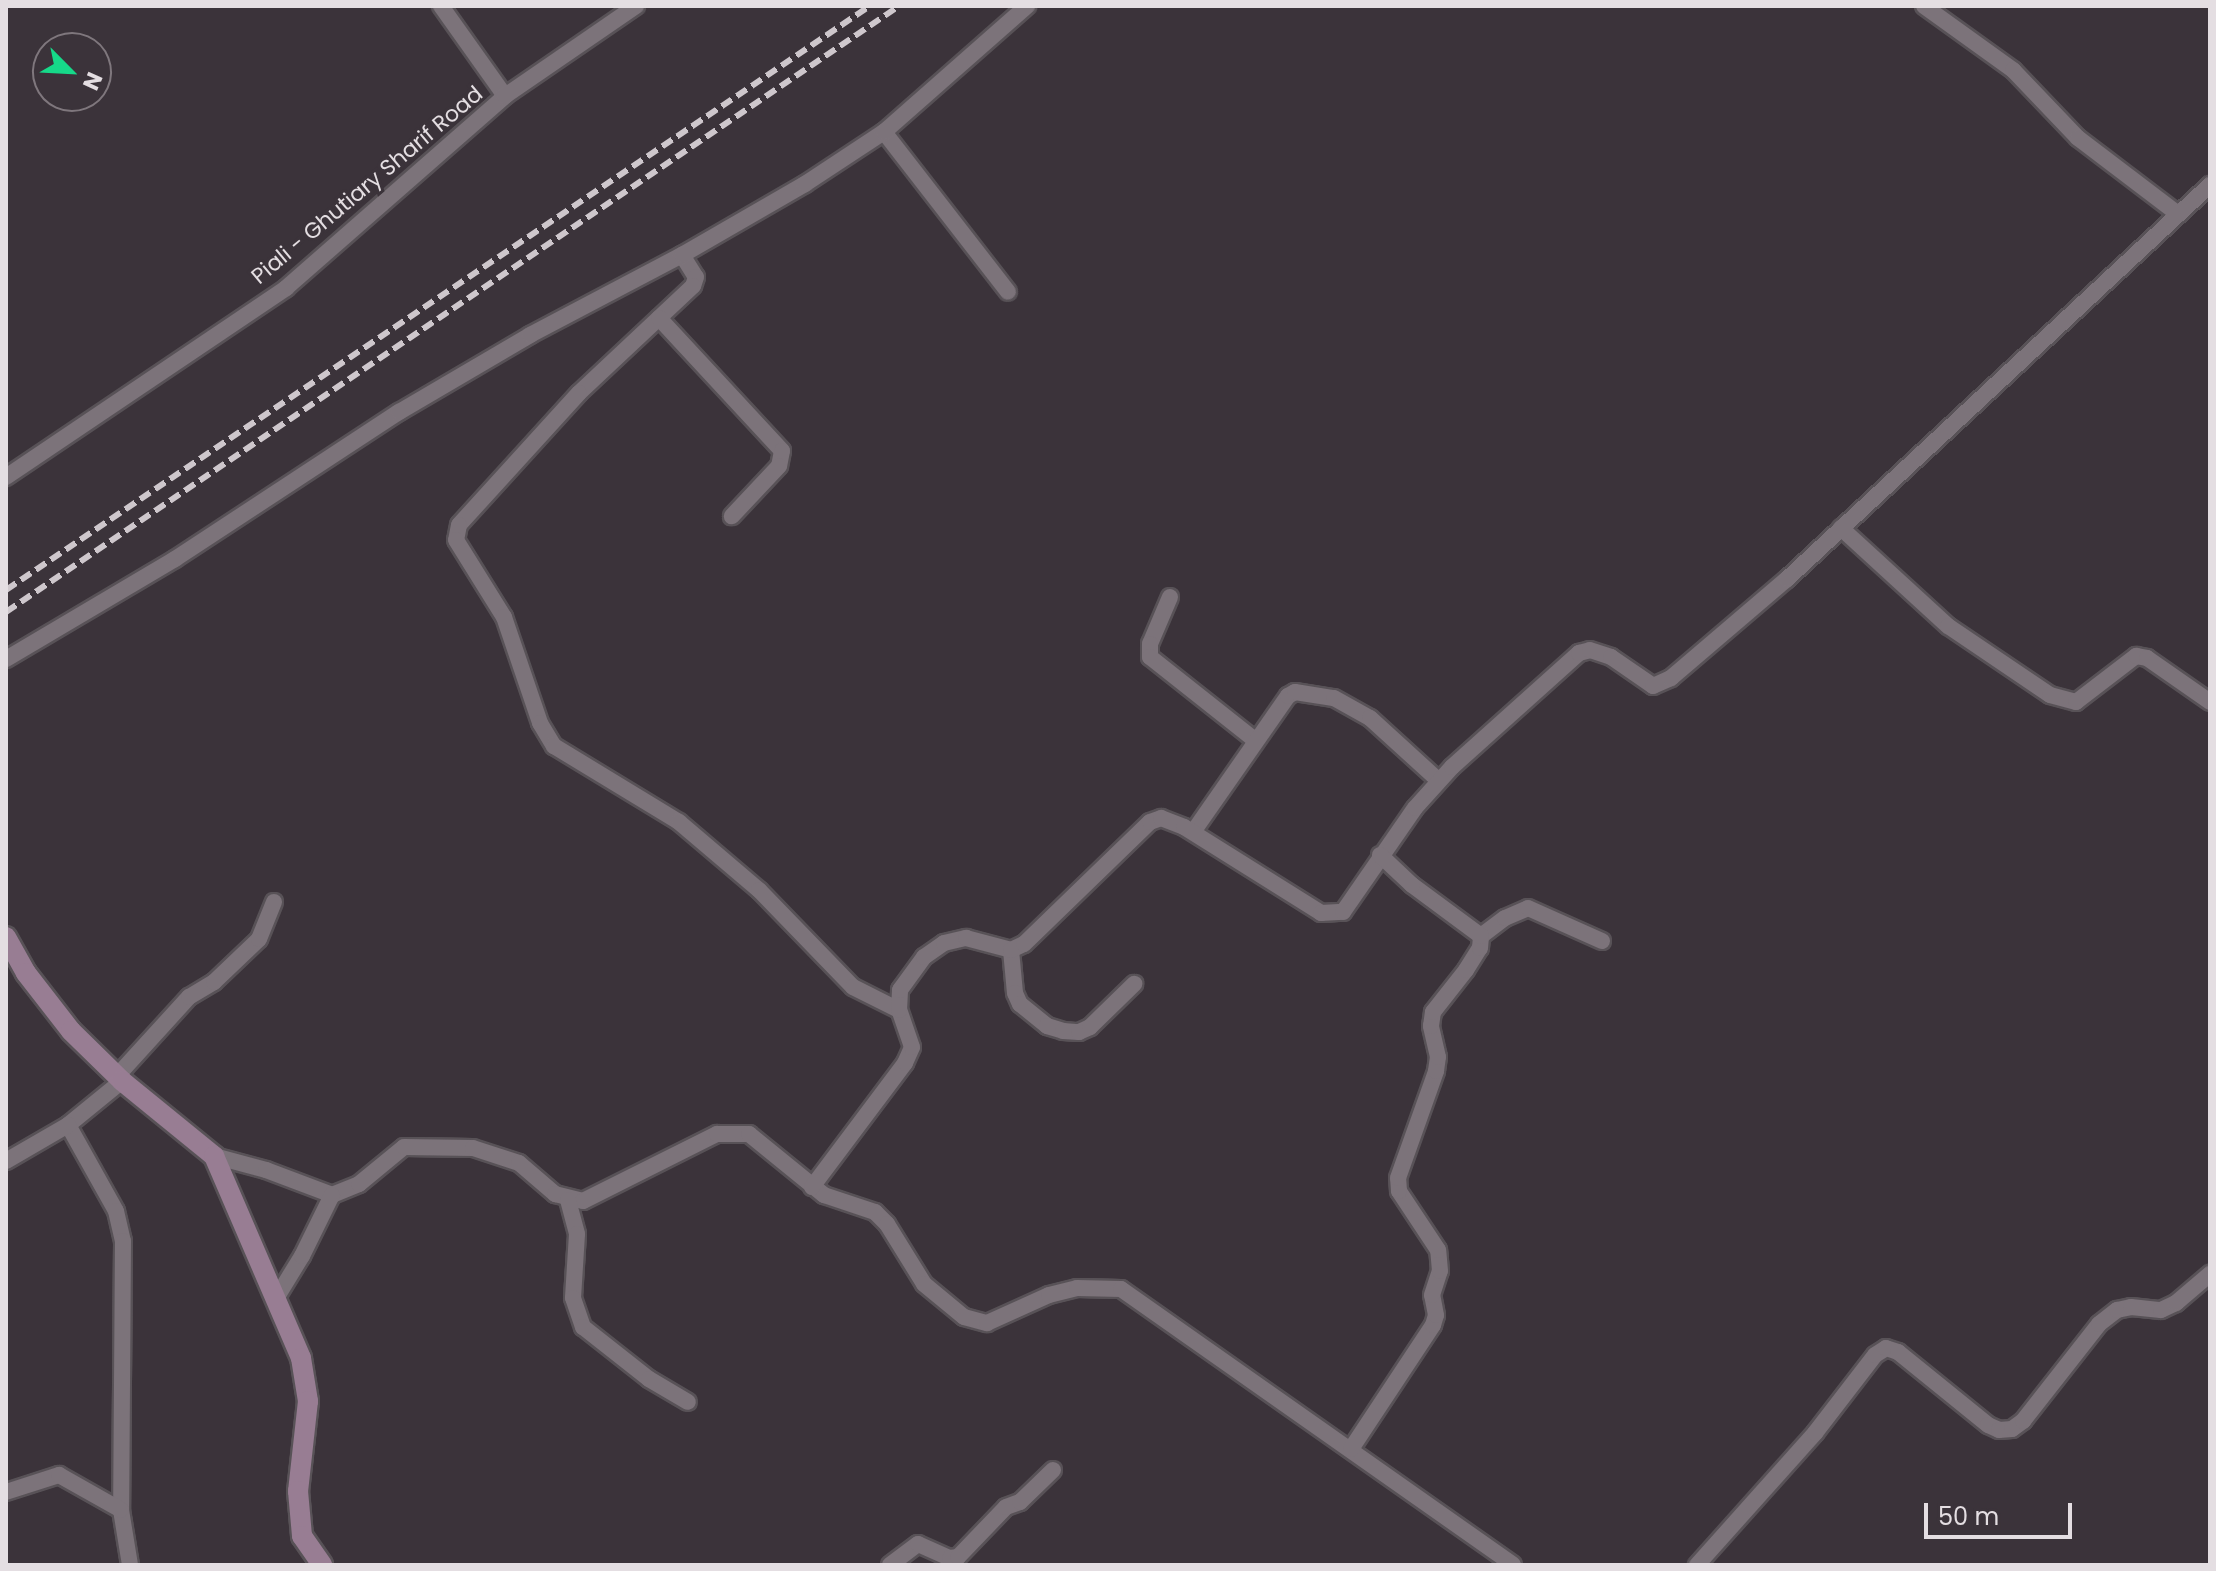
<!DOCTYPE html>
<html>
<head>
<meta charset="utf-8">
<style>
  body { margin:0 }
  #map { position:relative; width:2216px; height:1571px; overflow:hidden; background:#3b333a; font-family:Poppins,sans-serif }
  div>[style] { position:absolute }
  .roads { filter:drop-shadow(2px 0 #585257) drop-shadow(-2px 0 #585257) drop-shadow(0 2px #585257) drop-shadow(0 -2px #585257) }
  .minor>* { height:16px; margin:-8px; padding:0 8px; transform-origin:8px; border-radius:8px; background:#7c737a }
  .secondary>* { height:20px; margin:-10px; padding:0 10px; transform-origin:10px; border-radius:10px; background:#987d93 }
  .rail>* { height:6px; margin-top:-3px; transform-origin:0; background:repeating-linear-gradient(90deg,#cec7cc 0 12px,transparent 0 18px) }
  span { translate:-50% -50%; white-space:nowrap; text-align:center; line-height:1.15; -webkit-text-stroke:6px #3b333a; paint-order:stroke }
  .street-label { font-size:22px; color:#e4dee2 }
  .frame { position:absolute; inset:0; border:8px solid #e4dee2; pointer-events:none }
  .north { position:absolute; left:32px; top:32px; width:80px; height:80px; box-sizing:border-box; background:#3b333a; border:2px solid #7f777d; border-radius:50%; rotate:114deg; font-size:22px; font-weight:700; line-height:32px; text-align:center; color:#e4dee2 }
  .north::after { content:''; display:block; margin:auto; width:28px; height:36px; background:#16d989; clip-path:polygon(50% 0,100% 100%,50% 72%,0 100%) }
  .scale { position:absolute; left:1924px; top:1503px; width:148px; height:36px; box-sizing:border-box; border:4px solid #e4dee2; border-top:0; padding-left:10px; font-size:24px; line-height:28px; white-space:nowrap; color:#e4dee2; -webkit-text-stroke:6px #3b333a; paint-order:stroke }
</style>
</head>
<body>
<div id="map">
  <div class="roads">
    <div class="minor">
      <i style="left:441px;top:6px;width:110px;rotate:54.6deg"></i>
      <i style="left:1924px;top:6px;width:110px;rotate:35.7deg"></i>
      <i style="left:2013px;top:70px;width:94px;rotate:46.3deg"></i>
      <i style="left:2078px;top:138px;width:126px;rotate:37.2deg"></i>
      <i style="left:884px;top:132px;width:202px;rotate:52.2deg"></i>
      <i style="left:682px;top:255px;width:26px;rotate:58deg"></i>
      <i style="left:696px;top:277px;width:9px;rotate:108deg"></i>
      <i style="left:693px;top:286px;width:156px;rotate:136.8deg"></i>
      <i style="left:579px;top:393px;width:178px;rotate:132.3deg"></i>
      <i style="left:459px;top:525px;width:15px;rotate:101deg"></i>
      <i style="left:456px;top:540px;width:91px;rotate:58.1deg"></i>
      <i style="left:504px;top:617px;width:112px;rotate:71.2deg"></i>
      <i style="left:540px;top:723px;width:27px;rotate:59deg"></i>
      <i style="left:554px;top:746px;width:146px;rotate:31.3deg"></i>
      <i style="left:679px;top:822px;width:105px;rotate:40.4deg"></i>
      <i style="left:759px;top:890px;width:135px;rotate:45.9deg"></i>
      <i style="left:853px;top:987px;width:51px;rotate:26.6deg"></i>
      <i style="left:659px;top:318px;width:181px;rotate:47.2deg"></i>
      <i style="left:782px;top:451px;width:15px;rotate:101deg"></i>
      <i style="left:779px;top:466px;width:69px;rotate:133.2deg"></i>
      <i style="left:6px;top:477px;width:338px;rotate:-34deg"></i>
      <i style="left:286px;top:288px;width:291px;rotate:-41.2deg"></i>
      <i style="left:505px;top:96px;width:159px;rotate:-34.5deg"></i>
      <i style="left:1841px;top:528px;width:145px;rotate:42.5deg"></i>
      <i style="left:1948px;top:626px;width:123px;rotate:34.1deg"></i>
      <i style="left:2050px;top:695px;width:27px;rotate:15deg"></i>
      <i style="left:2076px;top:702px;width:76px;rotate:-37.5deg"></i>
      <i style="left:2136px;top:656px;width:11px;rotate:10deg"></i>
      <i style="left:2147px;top:658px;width:77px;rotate:34.9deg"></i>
      <i style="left:1170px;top:597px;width:51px;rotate:113.1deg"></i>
      <i style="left:1150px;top:644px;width:13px;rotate:90deg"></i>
      <i style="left:1150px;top:657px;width:135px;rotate:38.4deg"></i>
      <i style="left:6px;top:659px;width:196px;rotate:-30.6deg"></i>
      <i style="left:175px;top:559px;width:268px;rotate:-33.3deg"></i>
      <i style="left:399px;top:412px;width:152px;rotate:-30.4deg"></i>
      <i style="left:530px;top:335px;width:172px;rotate:-27.8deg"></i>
      <i style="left:682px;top:255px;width:142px;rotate:-30deg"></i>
      <i style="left:805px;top:184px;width:95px;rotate:-33.4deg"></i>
      <i style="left:884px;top:132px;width:191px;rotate:-41.4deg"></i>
      <i style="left:1193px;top:832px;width:166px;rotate:-55.1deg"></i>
      <i style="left:1288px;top:696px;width:8px;rotate:-30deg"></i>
      <i style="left:1295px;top:692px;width:39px;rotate:9deg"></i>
      <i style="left:1334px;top:698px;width:41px;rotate:29.1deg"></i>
      <i style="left:1370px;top:718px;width:93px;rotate:42.4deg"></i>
      <i style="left:1481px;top:936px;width:30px;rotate:-37deg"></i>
      <i style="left:1505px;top:918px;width:25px;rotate:-23deg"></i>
      <i style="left:1528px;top:908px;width:81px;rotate:24deg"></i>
      <i style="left:1011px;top:950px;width:43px;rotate:84.7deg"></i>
      <i style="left:1015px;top:993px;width:12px;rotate:66deg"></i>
      <i style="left:1020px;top:1004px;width:35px;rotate:39deg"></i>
      <i style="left:1047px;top:1026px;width:17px;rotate:17deg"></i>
      <i style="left:1063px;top:1031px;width:16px;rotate:4deg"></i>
      <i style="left:1079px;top:1032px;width:12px;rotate:-24deg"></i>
      <i style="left:1090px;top:1027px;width:62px;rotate:-44.3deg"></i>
      <i style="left:117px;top:1076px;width:107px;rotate:-47.7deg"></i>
      <i style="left:189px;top:997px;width:29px;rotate:-31deg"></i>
      <i style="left:214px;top:982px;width:62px;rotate:-43.7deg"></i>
      <i style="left:259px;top:939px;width:40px;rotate:-68deg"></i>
      <i style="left:122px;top:1081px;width:70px;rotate:140.8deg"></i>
      <i style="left:68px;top:1125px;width:98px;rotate:60.8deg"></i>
      <i style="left:116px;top:1211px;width:31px;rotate:77deg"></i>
      <i style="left:123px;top:1241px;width:269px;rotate:90.4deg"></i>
      <i style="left:121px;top:1510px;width:56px;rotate:80.7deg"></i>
      <i style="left:214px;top:1156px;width:54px;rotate:15.1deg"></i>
      <i style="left:266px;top:1170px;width:71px;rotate:20.7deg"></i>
      <i style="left:332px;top:1195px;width:29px;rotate:-22deg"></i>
      <i style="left:359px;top:1184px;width:58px;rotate:-39.4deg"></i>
      <i style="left:404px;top:1147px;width:69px;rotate:0.8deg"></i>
      <i style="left:473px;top:1148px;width:48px;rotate:18.1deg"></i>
      <i style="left:519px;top:1163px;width:48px;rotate:40.7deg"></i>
      <i style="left:555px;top:1194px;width:29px;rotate:14deg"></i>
      <i style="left:583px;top:1201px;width:150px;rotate:-26.6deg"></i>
      <i style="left:717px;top:1134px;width:32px"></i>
      <i style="left:749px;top:1134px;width:97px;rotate:39.1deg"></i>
      <i style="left:824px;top:1195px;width:54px;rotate:18.4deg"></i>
      <i style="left:875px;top:1212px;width:17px;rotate:45deg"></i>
      <i style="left:887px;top:1224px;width:70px;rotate:58.3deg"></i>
      <i style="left:924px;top:1284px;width:52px;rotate:39.5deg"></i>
      <i style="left:964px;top:1317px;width:24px;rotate:15deg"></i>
      <i style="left:987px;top:1323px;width:68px;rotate:-24.3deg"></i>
      <i style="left:1049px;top:1295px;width:29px;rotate:-14deg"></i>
      <i style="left:1077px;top:1288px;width:44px;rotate:1.3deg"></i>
      <i style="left:1121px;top:1289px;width:479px;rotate:35.1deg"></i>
      <i style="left:6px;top:1161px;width:72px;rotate:-30.1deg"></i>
      <i style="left:812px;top:1187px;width:155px;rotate:-53.1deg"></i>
      <i style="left:905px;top:1063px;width:17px;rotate:-66deg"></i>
      <i style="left:912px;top:1047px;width:39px;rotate:-109deg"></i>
      <i style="left:899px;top:1010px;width:20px;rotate:-87deg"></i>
      <i style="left:900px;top:990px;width:41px;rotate:-54deg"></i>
      <i style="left:924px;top:957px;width:24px;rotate:-35deg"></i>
      <i style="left:944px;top:943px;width:23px;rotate:-13deg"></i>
      <i style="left:966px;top:938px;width:47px;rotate:14.9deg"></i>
      <i style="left:1011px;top:950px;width:14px;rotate:-25deg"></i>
      <i style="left:1024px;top:944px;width:175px;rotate:-44.1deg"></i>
      <i style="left:1150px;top:822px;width:12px;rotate:-20deg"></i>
      <i style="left:1161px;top:818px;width:25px;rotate:21deg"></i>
      <i style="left:1184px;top:827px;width:162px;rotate:32.1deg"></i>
      <i style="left:1321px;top:913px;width:22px;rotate:-3deg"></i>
      <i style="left:1343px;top:912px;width:126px;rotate:-55.3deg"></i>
      <i style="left:1415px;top:808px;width:55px;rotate:-47.9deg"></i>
      <i style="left:1452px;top:767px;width:171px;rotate:-41.9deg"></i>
      <i style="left:1579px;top:653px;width:11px;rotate:-15deg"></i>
      <i style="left:1590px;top:650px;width:22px;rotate:18deg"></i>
      <i style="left:1611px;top:657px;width:51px;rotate:34.6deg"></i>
      <i style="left:1653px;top:686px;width:20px;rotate:-24deg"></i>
      <i style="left:1671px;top:678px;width:153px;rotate:-40.5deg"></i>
      <i style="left:1787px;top:579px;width:578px;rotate:-42.97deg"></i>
      <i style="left:568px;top:1200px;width:35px;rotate:75deg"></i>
      <i style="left:577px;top:1234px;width:64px;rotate:93.6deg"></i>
      <i style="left:573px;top:1298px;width:31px;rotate:71deg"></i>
      <i style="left:583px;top:1327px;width:84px;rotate:38.2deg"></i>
      <i style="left:649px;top:1379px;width:45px;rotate:30.5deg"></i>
      <i style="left:275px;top:1300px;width:52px;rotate:-58.5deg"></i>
      <i style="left:302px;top:1256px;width:68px;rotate:-63.8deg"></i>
      <i style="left:1351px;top:1449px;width:149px;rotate:-56.5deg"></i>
      <i style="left:1433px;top:1325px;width:10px;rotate:-73deg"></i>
      <i style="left:1436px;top:1315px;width:20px;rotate:-101deg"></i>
      <i style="left:1432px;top:1295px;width:25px;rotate:-72deg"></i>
      <i style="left:1440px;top:1271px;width:21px;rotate:-95deg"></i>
      <i style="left:1438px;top:1250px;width:71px;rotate:-123.5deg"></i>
      <i style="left:1399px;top:1191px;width:13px;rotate:-94deg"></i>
      <i style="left:1398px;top:1178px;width:114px;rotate:-70.4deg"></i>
      <i style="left:1436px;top:1071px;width:14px;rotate:-82deg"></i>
      <i style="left:1438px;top:1057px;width:32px;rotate:-103deg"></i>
      <i style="left:1431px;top:1026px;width:14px;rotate:-82deg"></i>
      <i style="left:1433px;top:1012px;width:53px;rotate:-51.8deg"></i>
      <i style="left:1466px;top:970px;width:26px;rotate:-58deg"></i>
      <i style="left:1480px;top:948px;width:12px;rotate:-85deg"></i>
      <i style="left:1481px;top:936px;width:86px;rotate:-143.5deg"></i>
      <i style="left:1412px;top:885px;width:44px;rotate:-136.8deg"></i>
      <i style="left:6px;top:1492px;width:56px;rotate:-17.8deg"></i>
      <i style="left:59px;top:1475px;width:71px;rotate:29.4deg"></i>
      <i style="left:890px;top:1565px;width:35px;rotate:-37deg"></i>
      <i style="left:918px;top:1544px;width:35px;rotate:24deg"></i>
      <i style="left:950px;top:1558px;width:8px;rotate:-7deg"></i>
      <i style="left:958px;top:1557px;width:69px;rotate:-46.2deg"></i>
      <i style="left:1006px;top:1507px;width:15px;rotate:-20deg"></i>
      <i style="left:1020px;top:1502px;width:46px;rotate:-44.1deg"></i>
      <i style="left:1697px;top:1565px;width:177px;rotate:-48.2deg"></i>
      <i style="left:1815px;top:1433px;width:98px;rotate:-52.4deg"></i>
      <i style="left:1875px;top:1355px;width:13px;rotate:-32deg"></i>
      <i style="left:1886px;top:1348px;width:13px;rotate:18deg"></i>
      <i style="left:1898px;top:1352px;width:116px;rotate:39deg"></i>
      <i style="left:1988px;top:1425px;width:12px;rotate:24deg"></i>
      <i style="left:1999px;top:1430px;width:13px;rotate:-4deg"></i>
      <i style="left:2012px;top:1429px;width:14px;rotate:-36deg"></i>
      <i style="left:2023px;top:1421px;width:123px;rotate:-51.9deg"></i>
      <i style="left:2099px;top:1324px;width:23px;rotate:-38deg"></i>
      <i style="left:2117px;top:1310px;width:14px;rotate:-12deg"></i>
      <i style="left:2131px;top:1307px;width:30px;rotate:6deg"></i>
      <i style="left:2161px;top:1310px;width:17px;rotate:-25deg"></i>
      <i style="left:2176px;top:1303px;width:45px;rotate:-40.5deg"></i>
    </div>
    <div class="secondary">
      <i style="left:6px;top:937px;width:41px;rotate:60.9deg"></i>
      <i style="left:26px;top:973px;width:73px;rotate:52.2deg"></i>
      <i style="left:71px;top:1031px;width:71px;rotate:44.4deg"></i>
      <i style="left:122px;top:1081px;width:119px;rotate:39.2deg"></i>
      <i style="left:214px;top:1156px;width:220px;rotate:66.7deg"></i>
      <i style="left:301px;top:1358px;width:44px;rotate:80.8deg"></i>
      <i style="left:308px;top:1401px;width:91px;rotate:96.3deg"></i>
      <i style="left:298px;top:1491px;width:45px;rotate:84.9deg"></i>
      <i style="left:302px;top:1536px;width:35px;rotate:55deg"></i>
    </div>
  </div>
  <div class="rail">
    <i style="left:6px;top:590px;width:1043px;rotate:-34.06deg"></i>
    <i style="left:6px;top:612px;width:1079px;rotate:-34.16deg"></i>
  </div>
  <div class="street-label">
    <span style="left:367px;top:185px;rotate:-40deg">Piali - Ghutiary Sharif Road</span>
  </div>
  <div class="frame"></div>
  <div class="north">N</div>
  <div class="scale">50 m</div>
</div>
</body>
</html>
